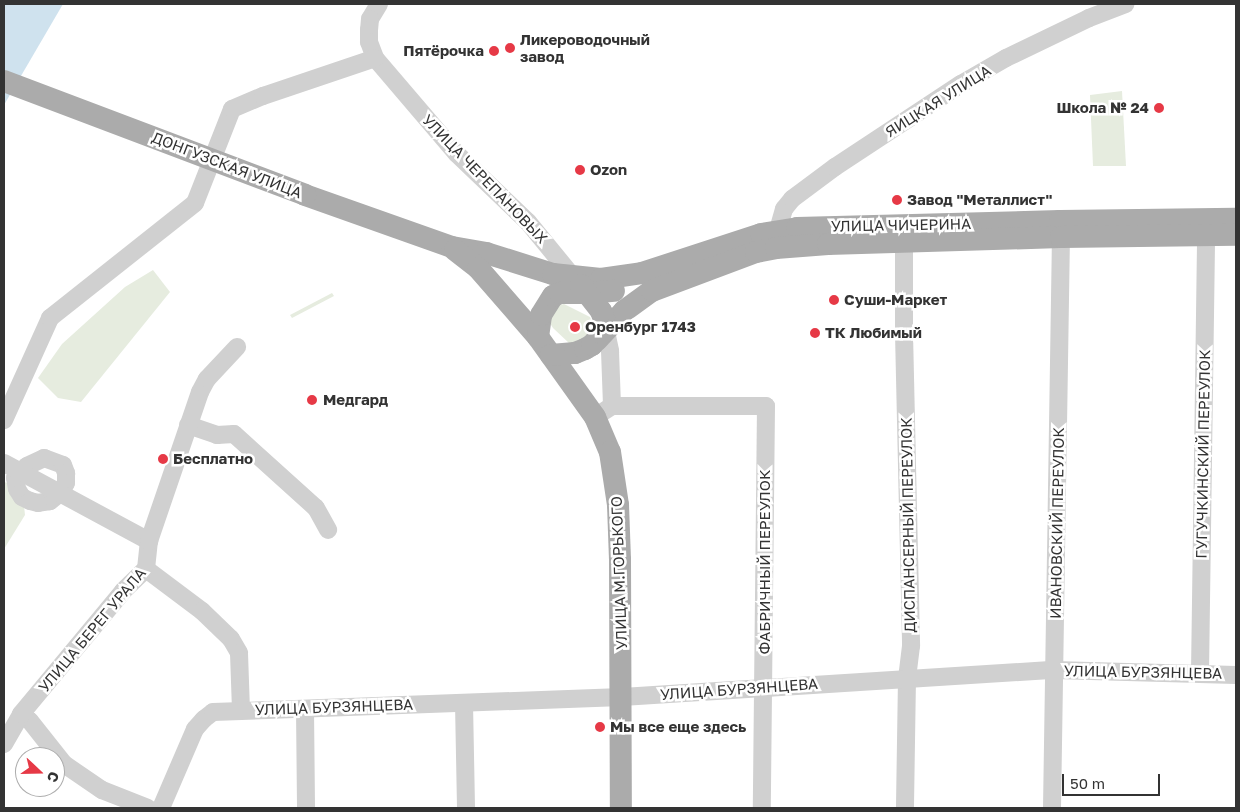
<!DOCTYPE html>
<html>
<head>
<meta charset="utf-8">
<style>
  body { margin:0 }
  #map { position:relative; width:1240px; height:812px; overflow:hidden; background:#fff; font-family:"Golos Text",sans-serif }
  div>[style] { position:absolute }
  .green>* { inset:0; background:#e6ecdf }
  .water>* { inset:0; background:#cfe2ee }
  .minor>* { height:18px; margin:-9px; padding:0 9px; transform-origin:9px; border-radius:9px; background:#d0d0d0 }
  .major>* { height:22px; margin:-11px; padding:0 11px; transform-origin:11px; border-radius:11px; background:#ababab }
  .major-bridge>* { height:22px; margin:-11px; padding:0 11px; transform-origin:11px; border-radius:11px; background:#ababab }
  .dots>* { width:14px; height:14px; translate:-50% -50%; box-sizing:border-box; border:2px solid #fff; border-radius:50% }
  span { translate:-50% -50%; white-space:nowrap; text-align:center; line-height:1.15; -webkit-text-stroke:5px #fff; paint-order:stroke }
  .poi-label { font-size:15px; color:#333; font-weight:700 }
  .left { translate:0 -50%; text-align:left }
  .right { translate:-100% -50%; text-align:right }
  .street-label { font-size:15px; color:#333 }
  .frame { position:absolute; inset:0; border:5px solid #333; pointer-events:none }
  .north { position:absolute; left:15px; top:747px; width:50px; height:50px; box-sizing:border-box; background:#fff; border:1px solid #adadad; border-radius:50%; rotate:111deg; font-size:14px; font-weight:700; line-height:20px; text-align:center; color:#333 }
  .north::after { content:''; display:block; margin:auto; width:18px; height:22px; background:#e63946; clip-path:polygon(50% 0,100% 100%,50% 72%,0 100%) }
  .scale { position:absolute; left:1062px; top:774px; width:98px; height:22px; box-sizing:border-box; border:2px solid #333; border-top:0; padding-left:6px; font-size:15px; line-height:18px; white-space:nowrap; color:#333; -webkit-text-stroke:4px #fff; paint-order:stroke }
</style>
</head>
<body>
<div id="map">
  <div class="green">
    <i style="clip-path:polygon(1122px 91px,1126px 166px,1093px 166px,1090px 95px)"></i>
    <i style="clip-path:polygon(153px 270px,170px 292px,81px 402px,58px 398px,38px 378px,62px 344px,125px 287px)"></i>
    <i style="clip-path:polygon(332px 293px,334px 296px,292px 318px,290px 315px)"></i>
    <i style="clip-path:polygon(564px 304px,590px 317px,593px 325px,593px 333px,570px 344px,553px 328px,548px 320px,552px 307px)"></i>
    <i style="clip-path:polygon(4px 482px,12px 484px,24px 506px,25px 515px,4px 549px)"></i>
  </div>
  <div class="water">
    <i style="clip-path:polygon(4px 4px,63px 4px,4px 105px)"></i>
  </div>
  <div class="minor">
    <i style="left:379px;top:4px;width:17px;rotate:121deg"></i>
    <i style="left:370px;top:19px;width:11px;rotate:95deg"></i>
    <i style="left:369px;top:30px;width:12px;rotate:90deg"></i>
    <i style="left:369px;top:42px;width:17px;rotate:69deg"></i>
    <i style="left:375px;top:58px;width:126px;rotate:49.5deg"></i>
    <i style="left:457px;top:154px;width:98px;rotate:43.8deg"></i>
    <i style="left:528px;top:222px;width:71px;rotate:50.7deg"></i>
    <i style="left:778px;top:230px;width:22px;rotate:-74deg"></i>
    <i style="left:784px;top:209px;width:13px;rotate:-51deg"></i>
    <i style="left:792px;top:199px;width:54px;rotate:-36.7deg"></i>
    <i style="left:835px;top:167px;width:151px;rotate:-33.4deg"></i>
    <i style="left:961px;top:84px;width:52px;rotate:-30deg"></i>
    <i style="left:1006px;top:58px;width:92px;rotate:-25.7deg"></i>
    <i style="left:1089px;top:18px;width:39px;rotate:-21deg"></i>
    <i style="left:904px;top:242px;width:91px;rotate:90deg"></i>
    <i style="left:904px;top:333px;width:313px;rotate:88.7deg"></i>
    <i style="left:911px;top:646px;width:32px;rotate:97deg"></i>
    <i style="left:907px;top:678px;width:130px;rotate:90.9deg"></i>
    <i style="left:604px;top:322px;width:30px;rotate:78deg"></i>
    <i style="left:610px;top:351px;width:55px;rotate:87.9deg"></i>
    <i style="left:595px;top:417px;width:20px;rotate:-33deg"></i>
    <i style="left:612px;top:406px;width:154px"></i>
    <i style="left:766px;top:406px;width:402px;rotate:90.6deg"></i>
    <i style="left:4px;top:420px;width:112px;rotate:-65.7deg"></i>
    <i style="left:50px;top:318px;width:185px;rotate:-38.4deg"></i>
    <i style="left:195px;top:203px;width:101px;rotate:-68.5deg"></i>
    <i style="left:232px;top:109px;width:34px;rotate:-23deg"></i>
    <i style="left:263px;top:96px;width:118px;rotate:-18.7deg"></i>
    <i style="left:188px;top:425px;width:31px;rotate:19deg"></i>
    <i style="left:217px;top:435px;width:17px;rotate:-3deg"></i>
    <i style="left:234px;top:434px;width:110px;rotate:42.1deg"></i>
    <i style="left:316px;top:508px;width:25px;rotate:61deg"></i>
    <i style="left:44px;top:458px;width:20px;rotate:20deg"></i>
    <i style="left:63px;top:465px;width:9px;rotate:69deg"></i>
    <i style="left:66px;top:473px;width:10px;rotate:90deg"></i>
    <i style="left:66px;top:483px;width:12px;rotate:121deg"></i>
    <i style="left:60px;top:493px;width:13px;rotate:141deg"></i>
    <i style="left:50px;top:501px;width:12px;rotate:171deg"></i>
    <i style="left:38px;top:503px;width:8px;rotate:-166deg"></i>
    <i style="left:30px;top:501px;width:9px;rotate:-153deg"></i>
    <i style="left:22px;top:497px;width:9px;rotate:-122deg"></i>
    <i style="left:17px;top:489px;width:11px;rotate:-100deg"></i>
    <i style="left:15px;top:478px;width:17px;rotate:-45deg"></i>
    <i style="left:27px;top:466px;width:19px;rotate:-25deg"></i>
    <i style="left:4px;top:463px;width:165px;rotate:28.3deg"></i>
    <i style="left:146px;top:569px;width:70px;rotate:36.9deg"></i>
    <i style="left:202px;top:611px;width:40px;rotate:44deg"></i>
    <i style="left:231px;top:639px;width:16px;rotate:60deg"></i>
    <i style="left:239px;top:653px;width:57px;rotate:88deg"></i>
    <i style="left:1200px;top:673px;width:437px;rotate:-89.2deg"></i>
    <i style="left:464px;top:703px;width:105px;rotate:88.9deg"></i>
    <i style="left:305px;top:710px;width:98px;rotate:89.4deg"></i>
    <i style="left:21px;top:714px;width:11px;rotate:38deg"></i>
    <i style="left:30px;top:721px;width:55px;rotate:51.7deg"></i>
    <i style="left:64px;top:764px;width:46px;rotate:34.4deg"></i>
    <i style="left:102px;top:790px;width:49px;rotate:21.4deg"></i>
    <i style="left:4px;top:744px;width:34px;rotate:-60deg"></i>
    <i style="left:21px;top:714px;width:160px;rotate:-50.3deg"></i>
    <i style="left:123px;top:591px;width:32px;rotate:-44deg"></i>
    <i style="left:146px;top:569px;width:28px;rotate:-84deg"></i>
    <i style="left:149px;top:541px;width:157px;rotate:-71.1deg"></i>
    <i style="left:200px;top:392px;width:15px;rotate:-62deg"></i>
    <i style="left:207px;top:379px;width:44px;rotate:-46.8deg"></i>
    <i style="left:161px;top:808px;width:86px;rotate:-66.7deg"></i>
    <i style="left:195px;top:729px;width:13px;rotate:-48deg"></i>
    <i style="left:204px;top:719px;width:11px;rotate:-38deg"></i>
    <i style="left:213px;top:712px;width:409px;rotate:-2.1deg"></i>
    <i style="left:622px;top:697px;width:433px;rotate:-3.6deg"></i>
    <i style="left:1054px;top:670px;width:182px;rotate:1.6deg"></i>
    <i style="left:1052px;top:808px;width:571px;rotate:-89.1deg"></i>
  </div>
  <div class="major">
    <i style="left:305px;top:195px;width:156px;rotate:19.5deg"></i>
    <i style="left:452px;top:247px;width:35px;rotate:10deg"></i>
    <i style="left:486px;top:253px;width:70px;rotate:17.4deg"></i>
    <i style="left:553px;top:274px;width:48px;rotate:5.9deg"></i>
    <i style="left:601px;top:279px;width:41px;rotate:-8.3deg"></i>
    <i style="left:642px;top:273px;width:125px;rotate:-18.1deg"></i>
    <i style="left:761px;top:234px;width:36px;rotate:-9deg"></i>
    <i style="left:797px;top:228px;width:263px;rotate:-1.5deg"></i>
    <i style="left:1060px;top:221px;width:176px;rotate:-0.7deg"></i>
    <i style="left:455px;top:250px;width:29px;rotate:38deg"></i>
    <i style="left:478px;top:268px;width:91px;rotate:49deg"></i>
    <i style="left:538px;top:337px;width:98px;rotate:54.5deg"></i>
    <i style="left:595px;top:417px;width:38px;rotate:67deg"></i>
    <i style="left:610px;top:452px;width:54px;rotate:81.4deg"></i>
    <i style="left:618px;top:505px;width:55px;rotate:87.9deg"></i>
    <i style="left:620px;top:560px;width:248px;rotate:89.8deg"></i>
    <i style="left:538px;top:337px;width:22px;rotate:-82deg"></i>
    <i style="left:541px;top:315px;width:22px;rotate:-58deg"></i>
    <i style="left:553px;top:296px;width:8px;rotate:-23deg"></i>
    <i style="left:560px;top:293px;width:29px"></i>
    <i style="left:589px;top:293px;width:25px;rotate:-5deg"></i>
    <i style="left:597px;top:340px;width:40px;rotate:-47deg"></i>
    <i style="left:624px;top:311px;width:34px;rotate:-36deg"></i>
    <i style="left:652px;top:291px;width:111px;rotate:-20.6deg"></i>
    <i style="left:756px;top:252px;width:20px;rotate:-11deg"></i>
    <i style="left:776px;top:248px;width:52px;rotate:-4.4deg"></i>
    <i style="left:828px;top:244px;width:233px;rotate:-1.7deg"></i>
    <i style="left:1061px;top:237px;width:175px;rotate:-0.7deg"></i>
    <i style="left:551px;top:355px;width:24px;rotate:-5deg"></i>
    <i style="left:575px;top:353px;width:11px;rotate:-22deg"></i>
    <i style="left:585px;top:349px;width:8px;rotate:-30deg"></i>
    <i style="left:592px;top:345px;width:16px;rotate:-50deg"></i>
    <i style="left:602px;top:333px;width:13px;rotate:-81deg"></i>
    <i style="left:604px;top:320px;width:9px;rotate:-108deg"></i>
    <i style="left:601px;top:311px;width:33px;rotate:-128deg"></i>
  </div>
  <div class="major-bridge">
    <i style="left:4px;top:81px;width:322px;rotate:20.7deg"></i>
  </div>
  <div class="dots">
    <i style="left:510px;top:48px;background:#e63946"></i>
    <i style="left:494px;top:51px;background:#e63946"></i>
    <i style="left:1159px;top:108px;background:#e63946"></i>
    <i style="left:580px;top:170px;background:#e63946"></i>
    <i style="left:897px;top:200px;background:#e63946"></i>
    <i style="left:834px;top:300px;background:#e63946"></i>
    <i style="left:575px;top:327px;background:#e63946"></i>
    <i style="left:815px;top:333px;background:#e63946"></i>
    <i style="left:312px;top:400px;background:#e63946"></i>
    <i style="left:163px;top:459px;background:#e63946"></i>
    <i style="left:600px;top:727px;background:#e63946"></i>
  </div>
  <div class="poi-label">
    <span class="left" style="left:520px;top:48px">Ликероводочный<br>завод</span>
    <span class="right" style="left:484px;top:51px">Пятёрочка</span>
    <span class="right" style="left:1149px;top:108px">Школа № 24</span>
    <span class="left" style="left:590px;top:170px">Ozon</span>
    <span class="left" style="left:907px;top:200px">Завод "Металлист"</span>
    <span class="left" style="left:844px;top:300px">Суши-Маркет</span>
    <span class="left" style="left:585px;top:327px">Оренбург 1743</span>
    <span class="left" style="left:825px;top:333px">ТК Любимый</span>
    <span class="left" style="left:323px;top:400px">Медгард</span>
    <span class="left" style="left:173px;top:459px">Бесплатно</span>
    <span class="left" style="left:610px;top:727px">Мы все еще здесь</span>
  </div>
  <div class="street-label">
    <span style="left:938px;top:101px;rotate:-32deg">ЯИЦКАЯ УЛИЦА</span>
    <span style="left:227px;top:165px;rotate:21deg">ДОНГУЗСКАЯ УЛИЦА</span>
    <span style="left:485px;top:179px;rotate:46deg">УЛИЦА ЧЕРЕПАНОВЫХ</span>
    <span style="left:901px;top:225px;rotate:-1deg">УЛИЦА ЧИЧЕРИНА</span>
    <span style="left:1203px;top:454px;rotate:-89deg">ГУГУЧКИНСКИЙ ПЕРЕУЛОК</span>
    <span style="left:1057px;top:523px;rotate:-89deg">ИВАНОВСКИЙ ПЕРЕУЛОК</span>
    <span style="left:908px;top:525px;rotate:-91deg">ДИСПАНСЕРНЫЙ ПЕРЕУЛОК</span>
    <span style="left:765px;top:562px;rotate:-90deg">ФАБРИЧНЫЙ ПЕРЕУЛОК</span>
    <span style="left:619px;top:573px;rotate:-92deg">УЛИЦА М.ГОРЬКОГО</span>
    <span style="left:92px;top:630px;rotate:-50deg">УЛИЦА БЕРЕГ УРАЛА</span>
    <span style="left:1143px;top:672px;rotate:1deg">УЛИЦА БУРЗЯНЦЕВА</span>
    <span style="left:739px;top:689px;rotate:-4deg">УЛИЦА БУРЗЯНЦЕВА</span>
    <span style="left:334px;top:707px;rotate:-2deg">УЛИЦА БУРЗЯНЦЕВА</span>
  </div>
  <div class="frame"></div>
  <div class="north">С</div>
  <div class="scale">50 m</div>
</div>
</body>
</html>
